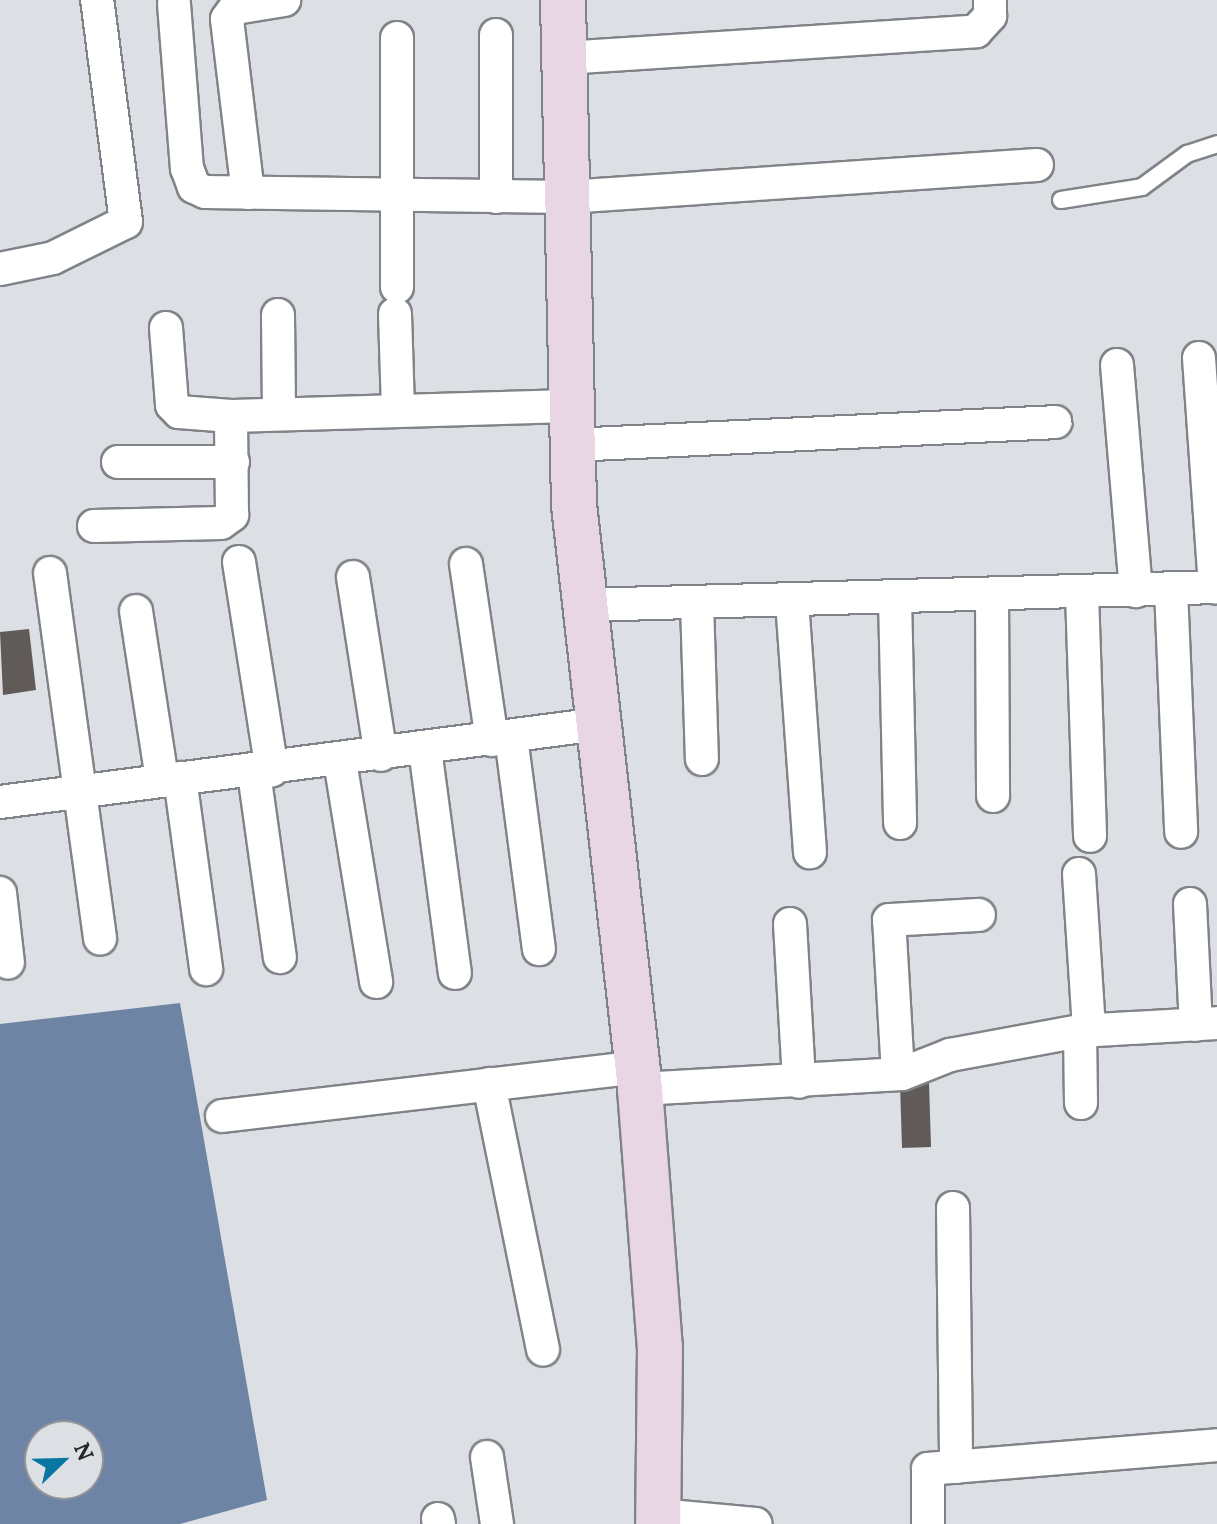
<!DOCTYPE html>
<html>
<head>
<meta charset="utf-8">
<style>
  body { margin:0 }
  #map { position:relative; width:1217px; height:1524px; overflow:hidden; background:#dcdfe4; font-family:Lora,serif }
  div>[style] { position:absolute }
  .water>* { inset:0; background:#6e84a5 }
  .building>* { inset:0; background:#605b58 }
  .roads { filter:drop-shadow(2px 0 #808387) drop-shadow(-2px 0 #808387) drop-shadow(0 2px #808387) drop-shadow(0 -2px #808387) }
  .lane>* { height:16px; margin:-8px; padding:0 8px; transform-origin:8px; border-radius:8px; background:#fff }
  .street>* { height:32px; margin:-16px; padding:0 16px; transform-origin:16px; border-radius:16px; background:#fff }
  .secondary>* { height:44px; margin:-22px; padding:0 22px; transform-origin:22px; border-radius:22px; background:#e9d6e5 }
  span { translate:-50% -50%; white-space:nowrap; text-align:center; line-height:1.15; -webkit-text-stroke:8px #dcdfe4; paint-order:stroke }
  .north { position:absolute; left:24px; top:1420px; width:80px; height:80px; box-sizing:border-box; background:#dcdfe4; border:2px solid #929598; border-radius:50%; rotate:67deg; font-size:22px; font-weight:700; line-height:32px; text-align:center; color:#242527 }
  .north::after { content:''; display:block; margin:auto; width:28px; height:36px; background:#0977a1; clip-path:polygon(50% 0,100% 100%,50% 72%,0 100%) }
</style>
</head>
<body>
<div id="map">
  <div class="water">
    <i style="clip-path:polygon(evenodd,180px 1003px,267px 1500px,180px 1524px,0 1524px,0 1024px,180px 1003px,40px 1436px,88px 1436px,88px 1484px,40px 1484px,40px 1436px)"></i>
  </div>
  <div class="building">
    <i style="clip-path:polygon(29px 629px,36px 690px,3px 695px,0 632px)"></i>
    <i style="clip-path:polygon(900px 1083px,929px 1083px,931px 1147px,902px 1148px)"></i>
  </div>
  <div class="roads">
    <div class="lane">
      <i style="left:1061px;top:200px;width:82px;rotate:-9.1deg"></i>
      <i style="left:1142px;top:187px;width:56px;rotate:-36.3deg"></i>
      <i style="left:1187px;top:154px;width:32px;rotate:-18deg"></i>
    </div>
    <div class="street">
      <i style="left:174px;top:4px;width:165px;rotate:85.5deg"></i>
      <i style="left:187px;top:168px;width:20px;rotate:70deg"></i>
      <i style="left:194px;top:187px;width:12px;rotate:24deg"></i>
      <i style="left:205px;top:192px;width:362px;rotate:0.8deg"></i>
      <i style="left:567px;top:197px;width:471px;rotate:-3.9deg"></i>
      <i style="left:496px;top:35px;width:162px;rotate:90deg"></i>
      <i style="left:397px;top:38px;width:249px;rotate:90deg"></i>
      <i style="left:564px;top:58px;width:413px;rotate:-3.7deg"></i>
      <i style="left:976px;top:31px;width:21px;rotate:-47deg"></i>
      <i style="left:990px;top:16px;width:16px;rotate:-90deg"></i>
      <i style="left:248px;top:193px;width:175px;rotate:-96.9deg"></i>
      <i style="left:227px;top:19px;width:14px;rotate:-54deg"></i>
      <i style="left:235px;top:8px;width:50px;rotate:-9.3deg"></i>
      <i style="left:0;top:269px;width:54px;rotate:-11.7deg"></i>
      <i style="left:53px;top:258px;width:81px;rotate:-26.3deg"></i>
      <i style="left:126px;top:222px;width:224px;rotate:-97.4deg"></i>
      <i style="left:395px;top:314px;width:97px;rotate:88.2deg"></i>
      <i style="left:278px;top:315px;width:99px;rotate:89.4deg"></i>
      <i style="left:166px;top:328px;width:77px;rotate:85.5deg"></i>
      <i style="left:172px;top:405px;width:10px;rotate:45deg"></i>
      <i style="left:179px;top:412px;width:52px;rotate:4.4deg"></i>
      <i style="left:1199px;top:358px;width:230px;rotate:86deg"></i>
      <i style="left:1117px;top:365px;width:227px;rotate:85.2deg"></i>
      <i style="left:571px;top:445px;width:485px;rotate:-2.7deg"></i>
      <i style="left:118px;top:462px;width:115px"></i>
      <i style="left:94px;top:526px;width:127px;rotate:-1.4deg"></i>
      <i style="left:221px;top:523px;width:14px;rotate:-36deg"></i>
      <i style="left:232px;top:515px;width:99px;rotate:-90.6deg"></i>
      <i style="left:231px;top:416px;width:339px;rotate:-1.7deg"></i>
      <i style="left:239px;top:562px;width:211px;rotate:81deg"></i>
      <i style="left:466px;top:564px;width:178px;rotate:81.6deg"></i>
      <i style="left:50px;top:573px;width:369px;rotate:82.2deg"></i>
      <i style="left:353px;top:577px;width:180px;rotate:81.1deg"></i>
      <i style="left:1171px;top:589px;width:243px;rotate:87.6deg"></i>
      <i style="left:1082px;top:593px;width:243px;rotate:88.1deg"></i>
      <i style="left:992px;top:595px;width:201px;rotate:89.7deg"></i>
      <i style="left:895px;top:598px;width:225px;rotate:88.7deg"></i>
      <i style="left:792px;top:601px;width:252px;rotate:85.9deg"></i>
      <i style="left:697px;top:603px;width:156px;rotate:88.2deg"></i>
      <i style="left:585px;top:605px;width:632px;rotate:-1.63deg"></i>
      <i style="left:136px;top:611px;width:170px;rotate:81.2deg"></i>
      <i style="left:511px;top:737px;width:214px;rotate:82.5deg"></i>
      <i style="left:425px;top:749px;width:226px;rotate:82.4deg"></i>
      <i style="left:340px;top:761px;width:224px;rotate:80.7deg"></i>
      <i style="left:254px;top:773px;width:186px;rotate:82deg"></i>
      <i style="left:180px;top:778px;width:193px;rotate:82.2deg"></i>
      <i style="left:0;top:802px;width:604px;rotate:-7.42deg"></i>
      <i style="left:1079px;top:874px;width:156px;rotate:86.3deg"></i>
      <i style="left:0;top:893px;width:70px;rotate:83.5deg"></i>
      <i style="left:1190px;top:904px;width:121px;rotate:87.2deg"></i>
      <i style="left:790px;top:924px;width:158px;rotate:86.7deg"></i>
      <i style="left:1080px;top:1031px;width:72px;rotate:89.2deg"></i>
      <i style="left:898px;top:1074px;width:154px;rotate:-93.3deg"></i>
      <i style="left:889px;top:920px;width:90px;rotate:-3.2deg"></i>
      <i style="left:489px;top:1084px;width:271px;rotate:78.5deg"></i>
      <i style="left:640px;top:1089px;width:262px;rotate:-3.3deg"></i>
      <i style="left:902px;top:1074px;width:52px;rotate:-21.6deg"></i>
      <i style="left:950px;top:1055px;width:132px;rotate:-10.5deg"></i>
      <i style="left:1080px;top:1031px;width:137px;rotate:-3.3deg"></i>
      <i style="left:222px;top:1116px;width:418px;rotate:-6.7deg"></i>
      <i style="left:953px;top:1208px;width:259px;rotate:89.3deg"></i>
      <i style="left:487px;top:1457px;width:68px;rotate:81.5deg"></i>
      <i style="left:658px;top:1515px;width:98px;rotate:5.2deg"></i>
      <i style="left:438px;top:1519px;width:5px;rotate:79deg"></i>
      <i style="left:928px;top:1524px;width:55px;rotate:-90deg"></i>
      <i style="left:928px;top:1469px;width:290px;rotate:-4.7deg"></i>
    </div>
    <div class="secondary">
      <i style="left:563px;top:0;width:505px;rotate:88.75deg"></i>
      <i style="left:574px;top:505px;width:588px;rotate:83.55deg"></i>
      <i style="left:640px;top:1089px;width:259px;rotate:85.6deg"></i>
      <i style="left:660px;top:1347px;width:177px;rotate:90.6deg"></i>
    </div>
  </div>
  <div class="north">N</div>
</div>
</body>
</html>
